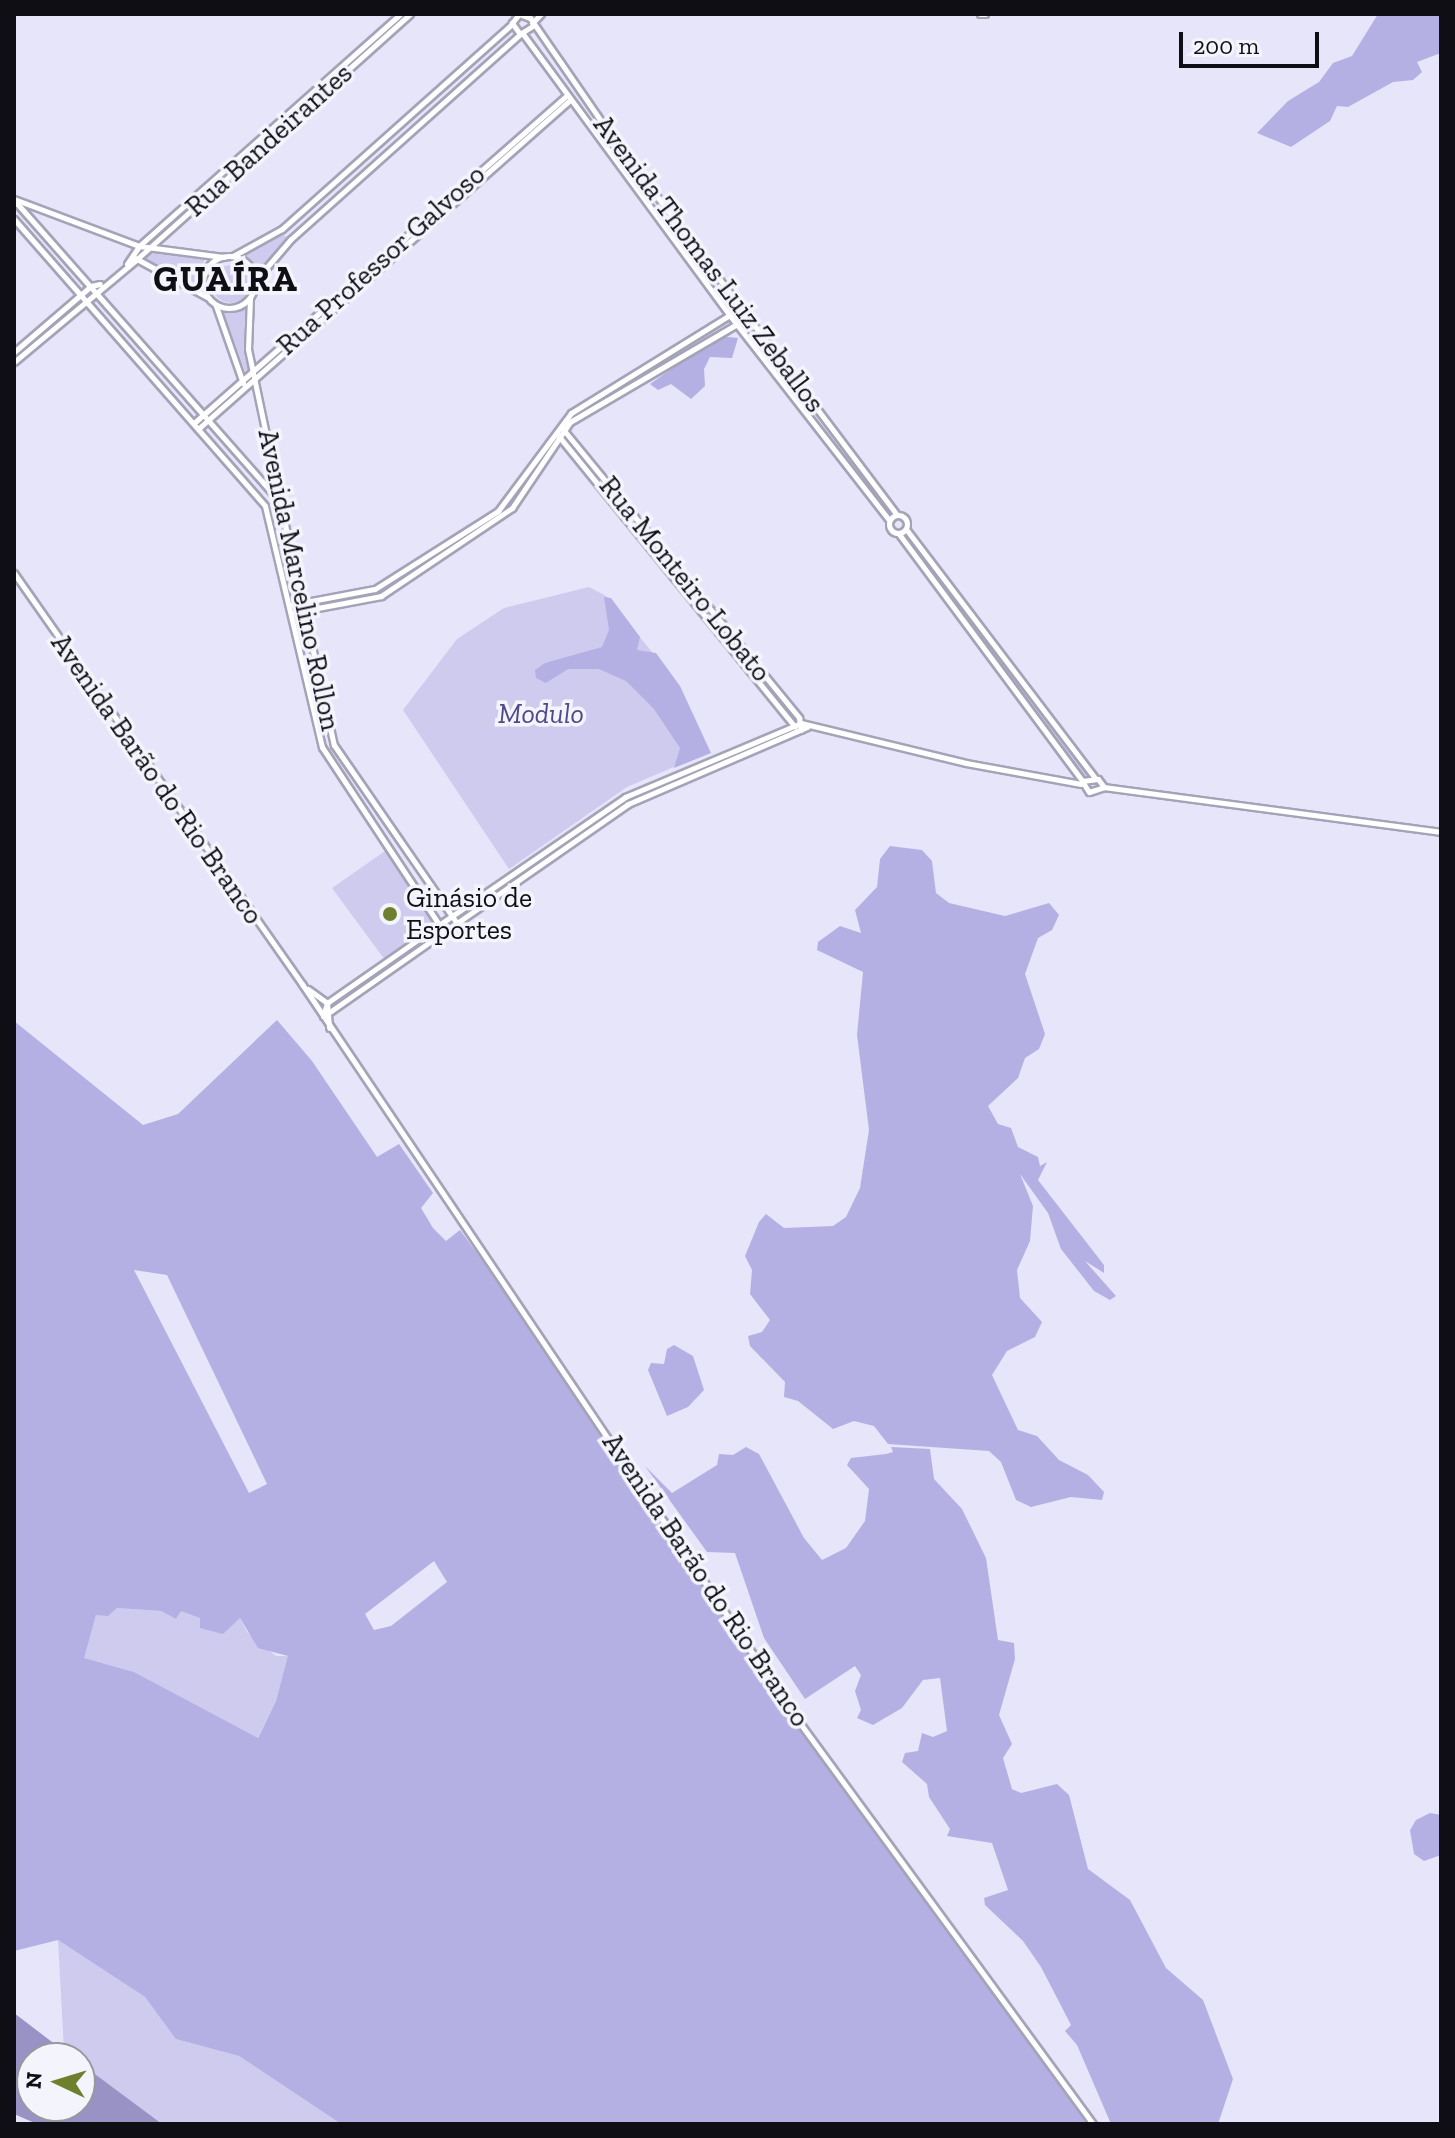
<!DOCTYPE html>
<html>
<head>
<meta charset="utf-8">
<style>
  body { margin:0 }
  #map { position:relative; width:1455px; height:2138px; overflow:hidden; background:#e6e5fa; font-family:"Zilla Slab",serif }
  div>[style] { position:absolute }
  .green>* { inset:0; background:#cecbee }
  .round { border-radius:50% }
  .forest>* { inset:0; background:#b5b0e3 }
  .water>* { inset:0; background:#9893c4 }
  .roads { filter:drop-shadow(2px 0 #a4a3b7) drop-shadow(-2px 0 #a4a3b7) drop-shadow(0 2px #a4a3b7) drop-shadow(0 -2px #a4a3b7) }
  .tertiary>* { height:5px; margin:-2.5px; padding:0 2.5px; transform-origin:2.5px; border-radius:2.5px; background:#fff }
  .tertiary>.ring { margin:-2.5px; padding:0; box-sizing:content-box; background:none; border:5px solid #fff; border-radius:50% }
  .secondary>* { height:5px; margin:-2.5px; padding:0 2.5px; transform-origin:2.5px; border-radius:2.5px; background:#fff }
  .secondary>.ring { margin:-2.5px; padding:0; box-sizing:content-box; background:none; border:5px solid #fff; border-radius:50% }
  .dots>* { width:22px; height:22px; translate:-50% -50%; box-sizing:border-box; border:4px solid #f4f4fc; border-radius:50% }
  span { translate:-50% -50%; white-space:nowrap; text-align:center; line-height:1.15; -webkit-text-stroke:7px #f4f4fc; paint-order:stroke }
  .street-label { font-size:28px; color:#0f0e15 }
  .park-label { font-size:28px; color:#524988; font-style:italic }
  .poi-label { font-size:28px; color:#0f0e15 }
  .left { translate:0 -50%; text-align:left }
  .district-label { font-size:36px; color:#0f0e15; font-weight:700; letter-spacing:2px }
  .frame { position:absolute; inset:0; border:16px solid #0f0e15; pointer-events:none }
  .north { position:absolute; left:16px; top:2042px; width:80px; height:80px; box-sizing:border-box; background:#f4f4fc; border:2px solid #9898a0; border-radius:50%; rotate:274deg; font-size:22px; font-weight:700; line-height:32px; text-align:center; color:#0f0e15 }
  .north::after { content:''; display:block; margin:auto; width:28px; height:36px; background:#6e7f2e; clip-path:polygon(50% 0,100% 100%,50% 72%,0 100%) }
  .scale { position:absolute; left:1179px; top:32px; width:140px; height:36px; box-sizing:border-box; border:4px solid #0f0e15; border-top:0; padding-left:10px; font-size:24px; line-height:28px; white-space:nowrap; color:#0f0e15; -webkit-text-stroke:6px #f4f4fc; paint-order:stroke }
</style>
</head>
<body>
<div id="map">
  <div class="green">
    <i style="clip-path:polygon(281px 231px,287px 238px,257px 273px,242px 257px)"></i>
    <i style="clip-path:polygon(152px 249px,205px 258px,197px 284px,145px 259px)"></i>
    <i class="round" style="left:212px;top:265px;width:38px;height:38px"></i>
    <i style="clip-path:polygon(246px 304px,244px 335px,251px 368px,245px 371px,222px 309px)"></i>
    <i style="clip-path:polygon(749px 323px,860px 471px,745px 325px)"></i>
    <i style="clip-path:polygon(589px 587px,606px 596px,666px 669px,709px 752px,627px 787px,509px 869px,403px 710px,457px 639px,504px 608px)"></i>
    <i style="clip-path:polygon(1000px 657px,1089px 776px,1083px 777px,996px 659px)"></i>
    <i style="clip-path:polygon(388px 849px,435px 924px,385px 960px,332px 888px)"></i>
    <i style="clip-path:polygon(117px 1608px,161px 1611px,176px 1619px,181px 1610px,232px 1624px,240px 1618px,247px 1632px,276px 1656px,289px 1656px,276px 1701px,257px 1739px,134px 1672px,83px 1658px,96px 1615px)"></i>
    <i style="clip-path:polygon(58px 1940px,145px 1997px,177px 2039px,239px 2056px,341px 2124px,162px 2124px,148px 2115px,64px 2051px)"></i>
  </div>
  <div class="forest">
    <i style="clip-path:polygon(1378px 14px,1441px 14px,1441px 53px,1417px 62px,1422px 72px,1413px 80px,1393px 82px,1348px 107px,1337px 106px,1330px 121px,1291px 147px,1257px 133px,1288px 101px,1319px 82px,1333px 63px,1352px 56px)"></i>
    <i style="clip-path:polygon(718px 336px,738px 338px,732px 358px,710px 357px,704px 369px,705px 386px,691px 399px,671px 384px,658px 390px,650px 384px)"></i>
    <i style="clip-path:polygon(604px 597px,611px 598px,640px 637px,637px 650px,656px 653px,680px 686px,711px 753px,674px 768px,680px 748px,654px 709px,626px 681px,599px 669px,568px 669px,546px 683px,536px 678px,535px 670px,545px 663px,602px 647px,609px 630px)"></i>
    <i style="clip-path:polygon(890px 846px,922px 850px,932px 861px,936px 893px,949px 903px,1005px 916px,1049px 903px,1059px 915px,1052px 930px,1038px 938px,1025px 974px,1045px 1034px,1039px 1049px,1025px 1058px,1018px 1078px,988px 1106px,998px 1124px,1011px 1128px,1018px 1147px,1038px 1157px,1040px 1166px,1047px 1162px,1038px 1180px,1104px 1265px,1104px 1273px,1085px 1261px,1116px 1296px,1110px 1300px,1094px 1291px,1061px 1249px,1048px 1213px,1020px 1174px,1033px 1206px,1030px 1241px,1017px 1270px,1020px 1298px,1042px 1322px,1035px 1337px,1007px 1351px,992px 1375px,1018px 1430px,1037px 1436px,1059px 1460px,1088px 1475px,1104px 1492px,1102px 1500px,1071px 1497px,1031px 1507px,1016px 1500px,1001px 1462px,989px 1451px,888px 1444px,874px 1426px,854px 1421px,833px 1429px,798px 1401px,784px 1397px,785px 1382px,750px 1346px,748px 1336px,762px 1332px,770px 1320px,750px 1294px,752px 1270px,745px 1256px,759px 1222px,766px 1214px,784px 1228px,833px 1226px,846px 1217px,860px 1188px,869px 1130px,857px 1035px,863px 972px,817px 950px,818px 942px,840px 926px,861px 933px,855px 910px,877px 887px,880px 859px)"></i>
    <i style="clip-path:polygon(evenodd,277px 1020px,312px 1061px,377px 1157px,399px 1144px,433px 1193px,421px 1208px,433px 1228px,446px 1241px,460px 1230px,533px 1329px,794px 1717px,1093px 2124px,341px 2124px,239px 2056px,176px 2039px,145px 1997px,58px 1940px,14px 1951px,14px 1021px,143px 1125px,178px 1114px,277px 1020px,134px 1270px,167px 1275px,267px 1484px,249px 1493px,134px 1270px,277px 1020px,434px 1561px,447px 1582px,391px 1626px,374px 1630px,365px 1614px,434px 1561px,277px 1020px,117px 1608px,161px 1611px,176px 1619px,181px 1611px,200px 1618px,200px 1628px,223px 1634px,240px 1618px,258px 1648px,288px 1656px,276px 1701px,258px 1738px,134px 1672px,84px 1658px,96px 1615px,108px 1616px,117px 1608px)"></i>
    <i style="clip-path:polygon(674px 1345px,693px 1356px,704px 1390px,688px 1407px,667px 1416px,648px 1370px,651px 1363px,664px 1364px,667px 1349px)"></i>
    <i style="clip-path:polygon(746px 1447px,759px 1454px,804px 1538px,822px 1560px,846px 1548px,865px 1521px,869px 1489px,847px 1465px,851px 1458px,886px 1454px,893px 1452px,891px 1447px,930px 1449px,934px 1479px,962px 1509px,986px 1558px,998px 1640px,1014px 1643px,1015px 1659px,999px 1715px,1012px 1744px,1003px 1758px,1012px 1789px,1021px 1793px,1057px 1784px,1069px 1795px,1088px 1869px,1130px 1900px,1166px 1968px,1203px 2000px,1233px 2079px,1218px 2124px,1111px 2124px,1077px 2045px,1065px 2031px,1071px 2025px,1041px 1967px,1023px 1941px,985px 1905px,984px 1898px,1008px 1890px,992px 1843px,947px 1836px,950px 1829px,929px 1797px,927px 1784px,902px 1762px,905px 1753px,918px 1751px,922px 1733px,933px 1737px,947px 1731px,940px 1678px,923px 1680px,902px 1708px,873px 1725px,857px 1718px,861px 1710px,855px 1691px,861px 1675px,855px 1666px,805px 1699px,764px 1638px,735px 1553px,707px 1552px,645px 1466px,672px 1493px,717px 1465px,719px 1454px,733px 1455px)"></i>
    <i style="clip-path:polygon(1430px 1813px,1441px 1815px,1441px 1855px,1424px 1861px,1414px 1854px,1410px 1830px,1416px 1820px)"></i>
  </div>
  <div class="water">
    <i style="clip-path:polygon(14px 2013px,73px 2058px,32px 2058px,32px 2106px,80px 2106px,80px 2063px,162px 2124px,37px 2124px,14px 2114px)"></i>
  </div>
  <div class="roads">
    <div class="tertiary">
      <i style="left:980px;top:14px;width:5px"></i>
      <i style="left:532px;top:23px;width:13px;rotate:-45deg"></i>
      <i style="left:14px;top:199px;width:134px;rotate:20.6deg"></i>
      <i style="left:139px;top:246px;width:85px;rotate:7.5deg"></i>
      <i style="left:233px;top:256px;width:56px;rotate:-28.9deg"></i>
      <i style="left:282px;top:229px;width:308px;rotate:-41.7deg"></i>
      <i class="ring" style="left:203px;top:256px;width:47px;height:47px"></i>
      <i style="left:135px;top:258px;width:82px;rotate:28.4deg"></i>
      <i style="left:127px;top:264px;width:22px;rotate:-56deg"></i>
      <i style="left:139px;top:246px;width:349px;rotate:-41.6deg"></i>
      <i style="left:255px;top:281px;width:55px;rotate:-49.4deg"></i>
      <i style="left:291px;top:239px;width:307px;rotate:-41.8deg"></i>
      <i style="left:250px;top:298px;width:51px;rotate:92.2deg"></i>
      <i style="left:248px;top:349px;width:155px;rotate:78.1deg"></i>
      <i style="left:216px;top:306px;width:82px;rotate:70.7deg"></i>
      <i style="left:14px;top:352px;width:101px;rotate:-40.6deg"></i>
      <i style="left:91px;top:286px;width:9px;rotate:-13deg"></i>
      <i style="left:14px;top:362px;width:160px;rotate:-39.9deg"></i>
      <i style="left:137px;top:259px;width:367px;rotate:-41.9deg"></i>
      <i style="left:194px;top:423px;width:497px;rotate:-41.3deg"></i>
      <i style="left:562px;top:428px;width:375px;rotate:50.7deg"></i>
      <i style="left:799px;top:718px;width:12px;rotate:81deg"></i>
      <i style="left:198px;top:429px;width:497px;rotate:-41.5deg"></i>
      <i style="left:557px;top:434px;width:377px;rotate:50.9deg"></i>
      <i style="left:14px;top:573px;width:502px;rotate:54.98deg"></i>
      <i style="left:302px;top:984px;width:881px;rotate:56.06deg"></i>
      <i style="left:794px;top:1715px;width:507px;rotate:53.83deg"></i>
      <i style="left:290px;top:605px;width:86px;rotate:-10.7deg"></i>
      <i style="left:375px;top:589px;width:146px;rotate:-32.4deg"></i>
      <i style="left:498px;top:511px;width:122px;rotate:-53.3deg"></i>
      <i style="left:571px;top:413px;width:200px;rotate:-31.7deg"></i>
      <i style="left:291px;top:613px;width:92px;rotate:-10.7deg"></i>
      <i style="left:381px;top:596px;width:158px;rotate:-33.9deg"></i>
      <i style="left:512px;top:508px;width:104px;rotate:-56deg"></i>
      <i style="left:570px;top:422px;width:208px;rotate:-30.4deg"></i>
      <i style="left:308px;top:989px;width:24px;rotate:36deg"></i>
      <i style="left:327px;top:1003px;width:25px;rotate:85deg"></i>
      <i style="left:323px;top:1016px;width:14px;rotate:-73deg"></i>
      <i style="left:327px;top:1003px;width:136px;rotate:-34.9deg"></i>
      <i style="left:324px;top:1016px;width:146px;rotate:-35deg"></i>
    </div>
    <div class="secondary">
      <i style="left:531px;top:27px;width:13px;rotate:148deg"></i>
      <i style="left:520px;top:34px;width:14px;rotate:-126deg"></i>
      <i style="left:512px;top:23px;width:11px;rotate:-52deg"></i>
      <i style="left:519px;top:14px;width:12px;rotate:20deg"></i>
      <i style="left:530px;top:18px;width:141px;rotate:55.4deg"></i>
      <i style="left:610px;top:134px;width:477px;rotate:53deg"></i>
      <i style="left:523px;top:34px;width:351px;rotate:53.7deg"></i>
      <i style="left:731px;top:317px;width:257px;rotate:52.1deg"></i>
      <i style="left:14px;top:200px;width:402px;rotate:48.6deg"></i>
      <i style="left:280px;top:502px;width:249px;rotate:77.5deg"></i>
      <i style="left:334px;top:745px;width:216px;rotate:55.4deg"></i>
      <i style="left:14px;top:219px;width:381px;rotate:48.8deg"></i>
      <i style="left:265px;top:506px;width:248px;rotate:76.7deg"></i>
      <i style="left:322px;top:747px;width:222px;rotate:56.6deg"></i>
      <i style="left:444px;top:932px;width:224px;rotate:-34.8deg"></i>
      <i style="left:628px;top:804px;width:195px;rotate:-23.3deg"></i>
      <i class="ring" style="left:889px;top:515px;width:13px;height:13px"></i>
      <i style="left:906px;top:529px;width:313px;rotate:52.8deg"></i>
      <i style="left:899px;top:534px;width:307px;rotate:53.4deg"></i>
      <i style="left:1104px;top:787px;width:10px;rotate:-127deg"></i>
      <i style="left:1098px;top:779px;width:16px;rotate:173deg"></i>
      <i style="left:1082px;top:781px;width:13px;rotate:58deg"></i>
      <i style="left:1089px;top:792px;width:16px;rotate:-18deg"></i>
      <i style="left:1104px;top:787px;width:340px;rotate:7.6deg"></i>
      <i style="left:439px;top:925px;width:226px;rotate:-34.5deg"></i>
      <i style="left:625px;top:797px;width:191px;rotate:-22.8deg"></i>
      <i style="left:801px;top:723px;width:170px;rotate:13.6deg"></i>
      <i style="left:966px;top:763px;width:117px;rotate:10.3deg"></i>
    </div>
  </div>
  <div class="dots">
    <i style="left:390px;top:914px;background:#6e7f2e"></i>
  </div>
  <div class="street-label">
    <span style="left:269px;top:140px;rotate:-42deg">Rua Bandeirantes</span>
    <span style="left:381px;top:260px;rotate:-42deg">Rua Professor Galvoso</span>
    <span style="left:709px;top:264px;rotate:53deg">Avenida Thomas Luiz Zeballos</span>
    <span style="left:685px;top:579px;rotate:51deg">Rua Monteiro Lobato</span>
    <span style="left:299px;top:580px;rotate:78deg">Avenida Marcelino Rollon</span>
    <span style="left:157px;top:779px;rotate:55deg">Avenida Barão do Rio Branco</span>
    <span style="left:706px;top:1580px;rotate:56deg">Avenida Barão do Rio Branco</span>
  </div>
  <div class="park-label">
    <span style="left:541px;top:714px">Modulo</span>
  </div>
  <div class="poi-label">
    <span class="left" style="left:406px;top:914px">Ginásio de<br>Esportes</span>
  </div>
  <div class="district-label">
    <span style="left:226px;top:279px">GUAÍRA</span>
  </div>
  <div class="frame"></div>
  <div class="north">N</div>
  <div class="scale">200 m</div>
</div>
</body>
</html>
